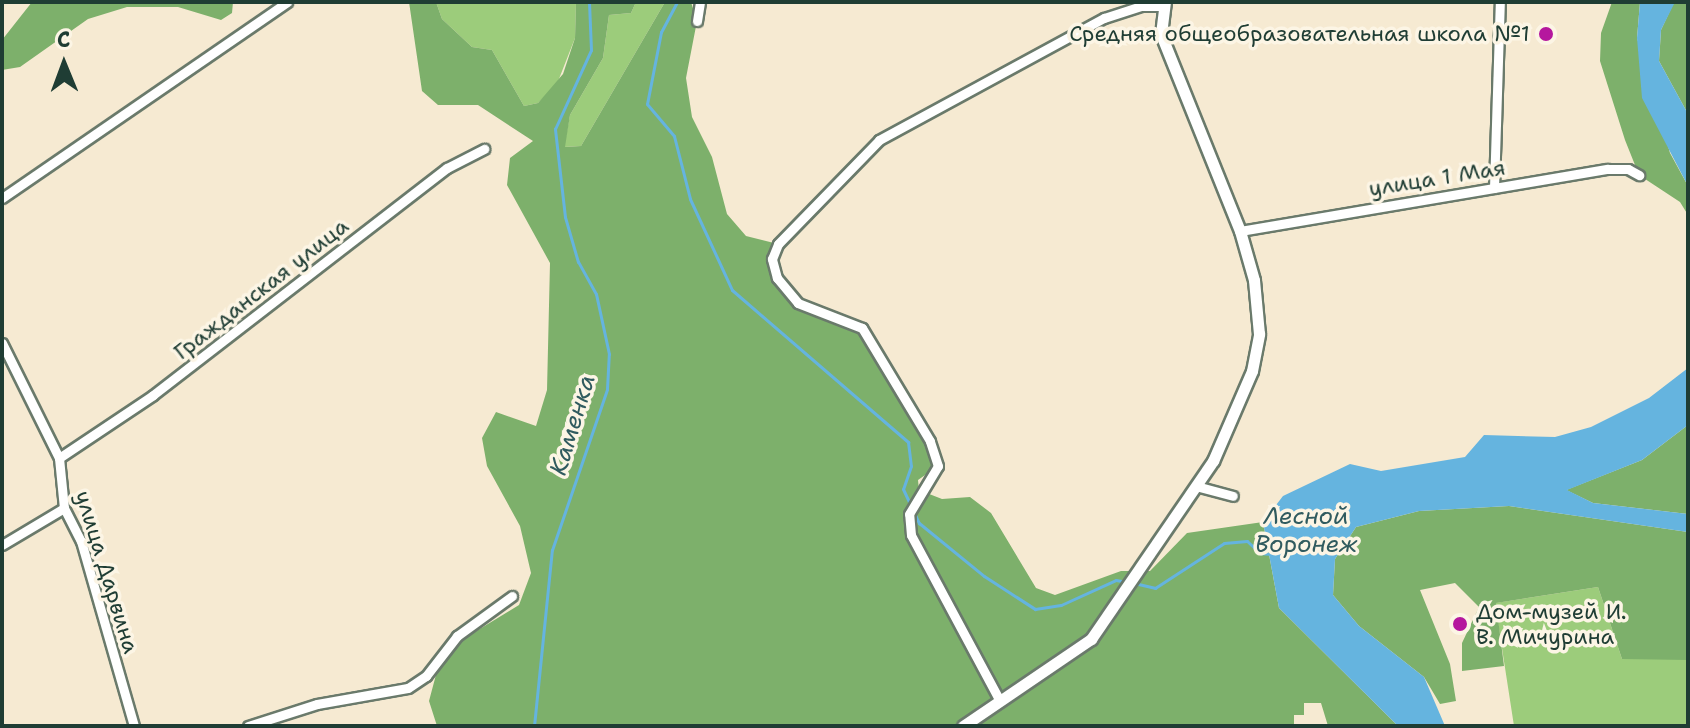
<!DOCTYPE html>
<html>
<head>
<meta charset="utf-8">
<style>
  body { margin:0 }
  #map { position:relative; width:1690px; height:728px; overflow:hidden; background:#f6ead2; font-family:"Shantell Sans",sans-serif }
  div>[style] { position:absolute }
  .green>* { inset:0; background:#9ccc7b }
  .forest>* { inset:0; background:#7db06b }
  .water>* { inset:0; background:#65b4df }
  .stream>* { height:3px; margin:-1.5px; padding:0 1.5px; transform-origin:1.5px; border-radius:1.5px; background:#65b4df }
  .roads { filter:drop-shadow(2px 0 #6a7a6b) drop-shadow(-2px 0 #6a7a6b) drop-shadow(0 2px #6a7a6b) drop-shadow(0 -2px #6a7a6b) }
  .minor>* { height:9px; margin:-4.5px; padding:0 4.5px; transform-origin:4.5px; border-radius:4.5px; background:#fff }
  .tertiary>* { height:11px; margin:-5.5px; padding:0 5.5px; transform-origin:5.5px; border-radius:5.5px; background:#fff }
  .dots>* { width:22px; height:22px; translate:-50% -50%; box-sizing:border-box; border:4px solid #fcf5e5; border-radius:50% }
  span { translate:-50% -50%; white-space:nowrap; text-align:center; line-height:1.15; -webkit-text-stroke:7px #fcf5e5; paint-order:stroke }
  .poi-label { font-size:22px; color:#1f3d34 }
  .right { translate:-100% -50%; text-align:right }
  .left { translate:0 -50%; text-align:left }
  .street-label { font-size:22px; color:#1f3d34 }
  .water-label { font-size:24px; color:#305b5f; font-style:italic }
  .frame { position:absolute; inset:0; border:4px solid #1f3d34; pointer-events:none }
  .north { position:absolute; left:24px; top:24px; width:80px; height:80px; -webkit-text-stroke:6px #fcf5e5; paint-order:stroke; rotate:359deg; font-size:22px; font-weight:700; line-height:32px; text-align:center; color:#1f3d34 }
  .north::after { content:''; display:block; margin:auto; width:28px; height:36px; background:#1f3d34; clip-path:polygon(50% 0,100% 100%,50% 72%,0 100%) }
</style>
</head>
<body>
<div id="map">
  <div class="green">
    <i style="clip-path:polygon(436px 2px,576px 2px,575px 38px,557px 84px,538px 103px,524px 106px,492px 50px,472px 47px,442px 19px)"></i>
    <i style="clip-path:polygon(636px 2px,665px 2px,581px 146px,564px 147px,570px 115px,603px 58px,609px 15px,631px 13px)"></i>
    <i style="clip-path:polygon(1598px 587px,1622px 659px,1688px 659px,1688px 726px,1514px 726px,1495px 603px)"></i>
  </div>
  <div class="forest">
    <i style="clip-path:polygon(32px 2px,233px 2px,232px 13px,221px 20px,178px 7px,127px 7px,88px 19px,20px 67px,2px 70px,2px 40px)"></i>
    <i style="clip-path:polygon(409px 2px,436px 2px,442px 19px,472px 47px,492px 50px,524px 106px,538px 103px,563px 74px,575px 38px,576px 2px,636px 2px,631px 13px,609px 15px,603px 58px,570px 115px,565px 147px,581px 146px,665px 2px,691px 2px,697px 21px,686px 78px,692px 117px,712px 157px,727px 214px,746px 236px,778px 244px,772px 259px,777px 278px,798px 303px,862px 328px,930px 441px,938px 466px,918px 480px,919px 490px,942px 499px,970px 497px,991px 513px,1036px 588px,1055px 595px,1121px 571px,1150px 571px,1187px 533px,1263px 522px,1279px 608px,1398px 726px,1328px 726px,1321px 703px,1304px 703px,1304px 715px,1294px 715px,1294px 726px,437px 726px,429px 701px,437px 671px,460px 641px,519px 605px,531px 573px,520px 526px,487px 466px,482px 438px,496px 412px,536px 426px,547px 390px,550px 263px,507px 185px,510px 158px,533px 141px,478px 105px,438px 105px,422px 91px)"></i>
    <i style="clip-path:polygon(1612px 2px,1640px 2px,1637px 38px,1670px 153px,1688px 186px,1688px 215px,1680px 202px,1639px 175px,1625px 140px,1600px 61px,1601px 33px)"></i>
    <i style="clip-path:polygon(1674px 2px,1688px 2px,1688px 114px,1659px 61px,1661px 30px)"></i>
    <i style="clip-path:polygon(1688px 425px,1688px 514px,1593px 503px,1566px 490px,1642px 460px)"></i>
    <i style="clip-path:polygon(1509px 506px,1688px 532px,1688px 660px,1622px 659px,1598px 587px,1496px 603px,1504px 666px,1462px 671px,1462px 643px,1479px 607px,1455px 583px,1420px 590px,1450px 664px,1456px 701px,1440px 704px,1424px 677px,1359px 626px,1333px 595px,1335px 559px,1356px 527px,1419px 511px)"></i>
  </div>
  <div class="water">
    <i style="clip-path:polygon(1640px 2px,1675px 2px,1661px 30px,1659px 61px,1688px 114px,1688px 186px,1642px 98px,1637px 38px)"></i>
    <i style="clip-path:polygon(1688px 368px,1688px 425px,1642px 460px,1567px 490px,1593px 503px,1688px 514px,1688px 532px,1509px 506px,1419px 511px,1356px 527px,1335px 559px,1333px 595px,1359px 626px,1424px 677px,1445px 726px,1398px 726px,1279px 608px,1263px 522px,1283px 496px,1350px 464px,1381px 471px,1465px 457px,1484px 435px,1555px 437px,1591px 427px,1649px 398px)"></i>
  </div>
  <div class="stream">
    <i style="left:677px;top:2px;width:34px;rotate:118deg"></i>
    <i style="left:661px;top:32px;width:73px;rotate:101deg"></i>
    <i style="left:647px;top:104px;width:42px;rotate:49.8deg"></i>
    <i style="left:674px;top:136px;width:65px;rotate:75.7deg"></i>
    <i style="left:690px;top:199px;width:100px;rotate:65.2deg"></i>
    <i style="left:732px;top:290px;width:233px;rotate:40.8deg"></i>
    <i style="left:908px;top:442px;width:24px;rotate:83deg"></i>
    <i style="left:911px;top:466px;width:24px;rotate:109deg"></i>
    <i style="left:903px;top:489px;width:38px;rotate:65deg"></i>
    <i style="left:919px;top:523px;width:84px;rotate:39.2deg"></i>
    <i style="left:984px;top:576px;width:61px;rotate:32.9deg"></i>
    <i style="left:1035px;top:609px;width:26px;rotate:-9deg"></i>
    <i style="left:1061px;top:605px;width:60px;rotate:-24.4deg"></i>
    <i style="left:1116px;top:580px;width:11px;rotate:10deg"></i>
    <i style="left:1134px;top:583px;width:22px;rotate:13deg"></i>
    <i style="left:1155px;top:588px;width:82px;rotate:-33.1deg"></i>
    <i style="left:1224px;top:543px;width:23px;rotate:-5deg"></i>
    <i style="left:1247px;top:541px;width:18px;rotate:43deg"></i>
    <i style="left:1260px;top:553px;width:11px;rotate:5deg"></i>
    <i style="left:534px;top:726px;width:177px;rotate:-84.2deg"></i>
    <i style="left:552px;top:550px;width:170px;rotate:-71.1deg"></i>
    <i style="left:607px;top:389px;width:35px;rotate:-87deg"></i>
    <i style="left:609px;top:354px;width:61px;rotate:-102.2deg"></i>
    <i style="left:596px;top:294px;width:37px;rotate:-119deg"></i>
    <i style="left:578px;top:262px;width:47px;rotate:-106.1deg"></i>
    <i style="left:565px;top:217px;width:89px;rotate:-96.5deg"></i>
    <i style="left:555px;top:129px;width:87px;rotate:-65.5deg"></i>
    <i style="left:591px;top:50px;width:48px;rotate:-92.4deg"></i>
  </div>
  <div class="roads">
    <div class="minor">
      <i style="left:697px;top:21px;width:19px;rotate:-81deg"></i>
      <i style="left:1494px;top:188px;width:186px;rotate:-88.2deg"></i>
      <i style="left:2px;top:198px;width:346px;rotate:-34.5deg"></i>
      <i style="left:1240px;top:231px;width:373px;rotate:-9.6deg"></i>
      <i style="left:1608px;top:169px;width:20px"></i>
      <i style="left:1628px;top:169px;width:13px;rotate:29deg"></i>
      <i style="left:2px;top:343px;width:128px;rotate:63.6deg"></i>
      <i style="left:59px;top:458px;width:50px;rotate:84.3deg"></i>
      <i style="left:64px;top:508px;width:37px;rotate:63deg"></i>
      <i style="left:81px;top:541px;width:192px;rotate:74deg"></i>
      <i style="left:59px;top:458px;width:113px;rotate:-33.8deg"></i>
      <i style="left:153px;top:395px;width:371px;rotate:-37.7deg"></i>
      <i style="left:447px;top:168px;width:42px;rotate:-27.2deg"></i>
      <i style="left:1196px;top:486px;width:38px;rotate:15deg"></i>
      <i style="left:2px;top:545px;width:72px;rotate:-30.8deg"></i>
      <i style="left:1000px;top:701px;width:188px;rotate:-118.2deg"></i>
      <i style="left:911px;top:535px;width:21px;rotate:-95deg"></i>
      <i style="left:909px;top:514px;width:56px;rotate:-58.9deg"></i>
      <i style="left:938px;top:466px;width:26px;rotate:-108deg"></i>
      <i style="left:930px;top:441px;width:132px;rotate:-121deg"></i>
      <i style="left:862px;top:328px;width:69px;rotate:-158.7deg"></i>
      <i style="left:798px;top:303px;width:33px;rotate:-130deg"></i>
      <i style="left:777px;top:278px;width:20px;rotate:-105deg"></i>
      <i style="left:772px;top:259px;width:16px;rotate:-68deg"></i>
      <i style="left:778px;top:244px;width:145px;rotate:-45.8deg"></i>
      <i style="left:879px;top:140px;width:256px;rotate:-28.5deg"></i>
      <i style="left:1104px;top:18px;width:39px;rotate:-18deg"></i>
      <i style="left:1141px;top:6px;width:20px"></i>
      <i style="left:248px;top:726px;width:72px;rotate:-17.7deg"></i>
      <i style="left:317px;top:704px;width:92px;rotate:-10deg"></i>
      <i style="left:408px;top:688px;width:22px;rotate:-34deg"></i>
      <i style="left:426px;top:676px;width:51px;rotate:-52.2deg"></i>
      <i style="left:457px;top:636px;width:68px;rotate:-36deg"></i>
    </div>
    <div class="tertiary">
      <i style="left:963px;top:726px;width:155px;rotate:-34.2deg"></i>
      <i style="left:1091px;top:639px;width:216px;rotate:-55.6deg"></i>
      <i style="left:1213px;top:461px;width:98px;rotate:-66.6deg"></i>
      <i style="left:1252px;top:371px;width:38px;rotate:-79deg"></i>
      <i style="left:1259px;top:334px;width:54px;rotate:-95.3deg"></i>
      <i style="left:1254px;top:280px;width:51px;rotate:-105.9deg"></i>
      <i style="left:1240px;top:231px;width:212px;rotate:-111.9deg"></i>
      <i style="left:1161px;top:34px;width:32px;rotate:-83deg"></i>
    </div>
  </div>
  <div class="dots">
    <i style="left:1546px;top:34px;background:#b5179e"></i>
    <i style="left:1460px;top:624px;background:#b5179e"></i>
  </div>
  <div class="poi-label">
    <span class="right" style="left:1530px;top:34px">Средняя общеобразовательная школа №1</span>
    <span class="left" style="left:1476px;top:624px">Дом-музей И.<br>В. Мичурина</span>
  </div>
  <div class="street-label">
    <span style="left:1437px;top:178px;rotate:-9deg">улица 1 Мая</span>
    <span style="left:261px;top:289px;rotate:-38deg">Гражданская улица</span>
    <span style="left:107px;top:572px;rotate:73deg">улица Дарвина</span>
  </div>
  <div class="water-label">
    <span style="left:573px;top:425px;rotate:-73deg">Каменка</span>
    <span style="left:1306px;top:531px">Лесной<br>Воронеж</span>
  </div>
  <div class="frame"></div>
  <div class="north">С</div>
</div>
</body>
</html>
